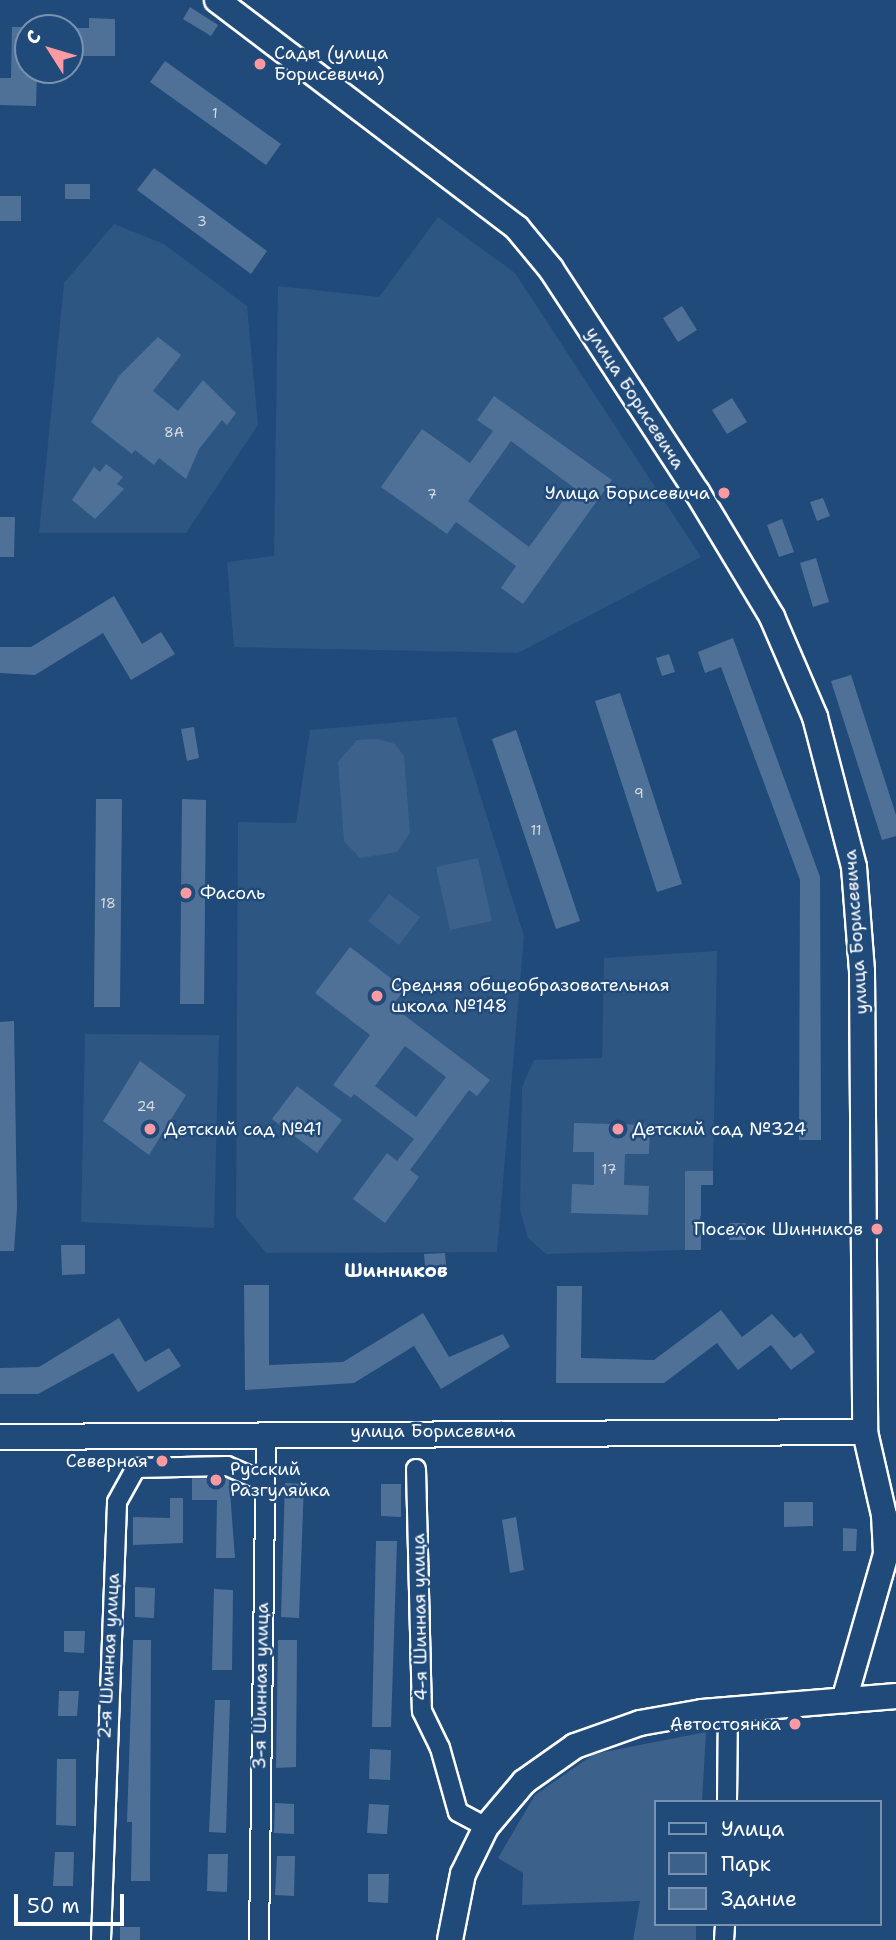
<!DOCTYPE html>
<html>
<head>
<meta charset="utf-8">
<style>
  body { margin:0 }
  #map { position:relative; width:896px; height:1940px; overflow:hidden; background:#1f4a7a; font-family:"Shantell Sans",sans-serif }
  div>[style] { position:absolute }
  .built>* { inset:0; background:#2e5683 }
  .green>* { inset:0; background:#3c618b }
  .building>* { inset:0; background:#507197 }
  .roads { filter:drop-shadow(2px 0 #fff) drop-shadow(-2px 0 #fff) drop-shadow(0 2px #fff) drop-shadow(0 -2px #fff) }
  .street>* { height:18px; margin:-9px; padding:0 9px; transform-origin:9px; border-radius:9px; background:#1f4a7a }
  .secondary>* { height:24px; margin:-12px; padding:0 12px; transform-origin:12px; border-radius:12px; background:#1f4a7a }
  .dots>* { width:19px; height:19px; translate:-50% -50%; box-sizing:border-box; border:4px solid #1f4a7a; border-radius:50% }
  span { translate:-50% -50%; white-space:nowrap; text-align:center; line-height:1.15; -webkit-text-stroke:5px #1f4a7a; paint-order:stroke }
  .number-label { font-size:14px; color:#d3dce5 }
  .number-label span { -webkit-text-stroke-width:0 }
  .poi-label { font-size:18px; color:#fff }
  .left { translate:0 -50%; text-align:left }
  .right { translate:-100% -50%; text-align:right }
  .street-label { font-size:18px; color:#fff }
  .neighbourhood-label { font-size:19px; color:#fff; font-weight:700 }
  .legend { position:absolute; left:654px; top:1800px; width:228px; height:126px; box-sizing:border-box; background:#1f4a7a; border:2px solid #7992af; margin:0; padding:9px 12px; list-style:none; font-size:21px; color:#fff }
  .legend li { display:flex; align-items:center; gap:14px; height:35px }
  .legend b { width:35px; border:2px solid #7992af }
  .north { position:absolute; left:14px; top:14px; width:70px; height:70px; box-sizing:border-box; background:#1f4a7a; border:2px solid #7992af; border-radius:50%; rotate:307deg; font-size:19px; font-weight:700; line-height:28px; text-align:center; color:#fff }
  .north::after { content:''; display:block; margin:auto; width:24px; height:32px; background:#ff9aa2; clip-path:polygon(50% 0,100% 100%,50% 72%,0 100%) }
  .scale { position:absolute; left:14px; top:1894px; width:110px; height:32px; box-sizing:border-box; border:4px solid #fff; border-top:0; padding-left:9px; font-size:21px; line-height:24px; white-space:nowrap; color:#fff; -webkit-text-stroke:5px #1f4a7a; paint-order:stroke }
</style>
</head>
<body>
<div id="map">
  <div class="built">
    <i style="clip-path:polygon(438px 217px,515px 273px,701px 557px,518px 653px,234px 647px,227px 562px,274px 556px,278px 286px,379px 297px)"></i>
    <i style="clip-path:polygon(114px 224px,164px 244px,247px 306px,258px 425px,186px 533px,39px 533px,64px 283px)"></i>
    <i style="clip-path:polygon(456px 717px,524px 936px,497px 1252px,266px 1253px,236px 1217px,238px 822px,296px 823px,310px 730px)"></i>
    <i style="clip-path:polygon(717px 951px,713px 1171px,685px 1171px,685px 1250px,546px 1254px,528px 1238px,520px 1210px,522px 1087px,534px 1060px,602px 1058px,604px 958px)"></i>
    <i style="clip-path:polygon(85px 1034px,219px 1035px,214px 1228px,81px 1222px)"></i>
  </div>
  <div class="green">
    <i style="clip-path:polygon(378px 739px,395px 744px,404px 756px,410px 833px,397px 852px,360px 858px,344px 841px,338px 762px,357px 740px)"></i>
    <i style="clip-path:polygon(478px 858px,492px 921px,450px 930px,436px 867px)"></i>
    <i style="clip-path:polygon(389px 894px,420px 917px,399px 945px,368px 921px)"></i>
    <i style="clip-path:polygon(706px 1732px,702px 1802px,656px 1802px,656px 1924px,696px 1924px,696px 1940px,633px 1940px,640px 1901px,522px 1905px,523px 1873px,498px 1858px,535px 1795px,594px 1754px)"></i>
  </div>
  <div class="building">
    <i style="clip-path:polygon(190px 7px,218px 25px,211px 36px,183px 19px)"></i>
    <i style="clip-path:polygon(89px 18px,115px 19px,115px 56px,70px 56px,70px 28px,89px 28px)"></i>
    <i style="clip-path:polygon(12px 27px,28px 27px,28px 70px,37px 70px,36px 106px,0 105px,0 78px,11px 78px)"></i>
    <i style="clip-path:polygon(165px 61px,281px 144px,266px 165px,150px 82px)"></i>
    <i style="clip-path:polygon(154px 168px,267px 251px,251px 274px,137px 190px)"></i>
    <i style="clip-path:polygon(65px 184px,90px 184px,90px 199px,65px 199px)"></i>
    <i style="clip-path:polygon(0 196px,21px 196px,21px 221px,0 221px)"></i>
    <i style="clip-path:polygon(682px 306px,697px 330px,678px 342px,663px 318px)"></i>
    <i style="clip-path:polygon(158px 337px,181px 355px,153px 391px,178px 411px,203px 380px,236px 413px,227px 425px,222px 420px,199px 449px,186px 479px,159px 458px,154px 465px,135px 450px,132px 454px,91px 422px,119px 376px)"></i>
    <i style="clip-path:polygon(evenodd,494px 396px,612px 480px,523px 604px,501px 588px,516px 566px,456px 522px,447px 534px,381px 487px,422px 429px,470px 463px,493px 431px,477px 420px,494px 396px,511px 441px,573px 487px,529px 547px,468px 501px,511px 441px)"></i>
    <i style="clip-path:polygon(732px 398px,747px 422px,727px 434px,712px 410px)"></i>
    <i style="clip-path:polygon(106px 464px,123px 477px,117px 484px,124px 489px,95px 519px,72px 500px,94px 467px,100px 472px)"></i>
    <i style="clip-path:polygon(823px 498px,830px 516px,817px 521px,810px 502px)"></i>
    <i style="clip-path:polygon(0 517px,15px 517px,14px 557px,0 557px)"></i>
    <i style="clip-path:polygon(782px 519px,794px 552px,779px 557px,767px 525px)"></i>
    <i style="clip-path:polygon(816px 558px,829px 602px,813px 607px,800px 563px)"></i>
    <i style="clip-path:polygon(114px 596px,142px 644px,161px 632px,175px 654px,131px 680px,103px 633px,35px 675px,0 673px,0 647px,31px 647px)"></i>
    <i style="clip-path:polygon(733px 638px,820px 877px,821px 1140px,799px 1140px,800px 880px,721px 667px,705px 673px,698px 652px)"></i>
    <i style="clip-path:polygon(669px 654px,675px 672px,662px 676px,656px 658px)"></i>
    <i style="clip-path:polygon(851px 675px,896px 815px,896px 836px,882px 840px,831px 681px)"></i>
    <i style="clip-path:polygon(620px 693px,682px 884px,657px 892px,595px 701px)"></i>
    <i style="clip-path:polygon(194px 727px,199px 758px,187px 761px,181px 729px)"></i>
    <i style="clip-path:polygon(516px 730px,580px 921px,556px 929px,492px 739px)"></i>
    <i style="clip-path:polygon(96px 799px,122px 799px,120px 1007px,94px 1007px)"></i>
    <i style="clip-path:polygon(182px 799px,206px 800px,204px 1004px,180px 1004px)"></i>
    <i style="clip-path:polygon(evenodd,350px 947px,405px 989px,392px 1006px,490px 1080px,477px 1096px,469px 1090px,410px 1170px,419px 1177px,385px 1223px,353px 1199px,387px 1153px,397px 1161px,414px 1139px,354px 1094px,351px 1098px,333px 1085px,370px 1035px,315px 993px,350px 947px,405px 1046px,446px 1077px,416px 1117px,375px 1086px,405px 1046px)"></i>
    <i style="clip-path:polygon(14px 1021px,17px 1209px,14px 1251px,0 1251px,0 1022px)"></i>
    <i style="clip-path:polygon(140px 1061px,186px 1095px,149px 1155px,103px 1121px)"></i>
    <i style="clip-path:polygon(297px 1086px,342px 1120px,317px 1153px,272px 1119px)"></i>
    <i style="clip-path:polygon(574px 1123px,650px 1125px,649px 1154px,625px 1154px,624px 1185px,649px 1186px,648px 1215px,571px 1213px,572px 1184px,594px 1185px,594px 1152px,573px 1152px)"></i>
    <i style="clip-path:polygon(685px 1171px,713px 1171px,713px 1185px,701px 1185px,701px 1250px,685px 1250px)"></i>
    <i style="clip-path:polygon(729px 1223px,746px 1223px,746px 1240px,729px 1240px)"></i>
    <i style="clip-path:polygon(61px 1245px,85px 1245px,85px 1274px,62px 1275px)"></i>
    <i style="clip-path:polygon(445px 1253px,446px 1265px,425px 1266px,424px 1254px)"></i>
    <i style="clip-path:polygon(244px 1285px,269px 1285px,269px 1365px,343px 1362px,423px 1313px,449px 1357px,503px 1334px,510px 1347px,441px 1389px,414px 1346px,354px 1383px,245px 1390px)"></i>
    <i style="clip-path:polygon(557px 1286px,582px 1286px,581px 1358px,654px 1360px,721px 1310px,742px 1337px,772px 1314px,794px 1338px,801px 1333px,815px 1352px,791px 1370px,771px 1345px,738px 1370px,717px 1343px,664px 1383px,556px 1383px)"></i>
    <i style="clip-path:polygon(119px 1318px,145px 1362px,169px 1348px,181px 1366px,138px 1392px,113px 1353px,38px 1394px,0 1394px,0 1368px,39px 1367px)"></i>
    <i style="clip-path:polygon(192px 1478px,229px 1479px,235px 1558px,216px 1558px,217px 1500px,192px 1500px)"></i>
    <i style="clip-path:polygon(285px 1483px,304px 1484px,299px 1618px,281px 1617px)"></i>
    <i style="clip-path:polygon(381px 1484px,401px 1484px,401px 1517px,381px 1516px)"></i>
    <i style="clip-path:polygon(170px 1498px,183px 1498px,183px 1543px,133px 1545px,133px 1517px,170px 1518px)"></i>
    <i style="clip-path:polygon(784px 1502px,813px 1502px,813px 1526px,784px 1527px)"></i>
    <i style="clip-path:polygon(516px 1517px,524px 1570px,510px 1573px,502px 1520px)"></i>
    <i style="clip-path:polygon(843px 1528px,857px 1529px,856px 1551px,843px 1551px)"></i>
    <i style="clip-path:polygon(376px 1541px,397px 1541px,391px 1727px,372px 1727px)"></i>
    <i style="clip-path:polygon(135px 1587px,155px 1588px,154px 1618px,135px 1617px)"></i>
    <i style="clip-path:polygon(214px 1589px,233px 1590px,232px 1670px,212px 1670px)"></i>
    <i style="clip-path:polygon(64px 1631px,85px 1631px,84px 1653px,64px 1652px)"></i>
    <i style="clip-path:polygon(133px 1640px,151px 1640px,150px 1881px,131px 1881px,132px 1822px,127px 1822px)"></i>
    <i style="clip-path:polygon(278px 1640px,297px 1640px,296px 1767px,276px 1768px)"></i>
    <i style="clip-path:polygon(59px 1691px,79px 1691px,77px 1716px,58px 1716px)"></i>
    <i style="clip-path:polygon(215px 1700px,230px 1700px,226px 1833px,209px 1832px)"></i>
    <i style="clip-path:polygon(370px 1749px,391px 1750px,390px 1780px,369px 1779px)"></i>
    <i style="clip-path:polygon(57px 1759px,76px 1759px,76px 1826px,56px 1825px)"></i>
    <i style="clip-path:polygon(275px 1803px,294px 1804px,294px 1834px,274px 1833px)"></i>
    <i style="clip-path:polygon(369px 1804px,389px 1805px,387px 1834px,367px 1833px)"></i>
    <i style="clip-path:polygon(55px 1852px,74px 1852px,73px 1886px,53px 1886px)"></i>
    <i style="clip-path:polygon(208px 1854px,228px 1854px,227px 1892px,207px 1891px)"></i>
    <i style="clip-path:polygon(277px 1856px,295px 1856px,294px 1896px,275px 1895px)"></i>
    <i style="clip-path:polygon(368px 1874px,389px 1874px,388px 1903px,368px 1902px)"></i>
    <i style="clip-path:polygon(120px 1927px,140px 1927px,140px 1940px,120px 1940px)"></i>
  </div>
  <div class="roads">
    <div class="street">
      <i style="left:416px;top:1469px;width:242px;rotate:88.6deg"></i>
      <i style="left:422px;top:1711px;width:41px;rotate:64.1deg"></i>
      <i style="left:440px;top:1748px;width:66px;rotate:74.3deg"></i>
      <i style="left:458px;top:1812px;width:32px;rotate:28deg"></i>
      <i style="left:727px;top:1802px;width:92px;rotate:-89.4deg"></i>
      <i style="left:101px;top:1940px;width:438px;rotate:-87.9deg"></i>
      <i style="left:117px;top:1502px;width:39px;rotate:-61deg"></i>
      <i style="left:136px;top:1468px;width:91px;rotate:-1.3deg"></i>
      <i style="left:227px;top:1466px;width:39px;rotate:23deg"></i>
      <i style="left:259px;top:1940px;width:508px;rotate:-89.21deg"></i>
      <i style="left:724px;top:1940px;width:16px;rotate:-86deg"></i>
    </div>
    <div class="secondary">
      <i style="left:217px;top:0;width:377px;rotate:37.2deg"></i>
      <i style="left:517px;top:228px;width:53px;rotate:50.3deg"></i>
      <i style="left:551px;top:269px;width:267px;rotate:56.8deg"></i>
      <i style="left:697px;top:492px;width:146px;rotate:59deg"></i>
      <i style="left:772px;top:617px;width:109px;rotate:66.7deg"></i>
      <i style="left:815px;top:717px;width:155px;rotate:75.4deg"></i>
      <i style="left:854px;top:867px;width:104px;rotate:85.6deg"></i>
      <i style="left:862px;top:971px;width:461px;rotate:89.6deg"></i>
      <i style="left:865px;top:1432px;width:85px;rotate:77.1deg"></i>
      <i style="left:884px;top:1515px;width:39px;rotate:87deg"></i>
      <i style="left:886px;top:1554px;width:152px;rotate:106deg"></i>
      <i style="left:0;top:1437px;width:865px;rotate:-0.33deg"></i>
      <i style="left:450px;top:1940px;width:67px;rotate:-78.9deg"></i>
      <i style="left:463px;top:1874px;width:52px;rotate:-63.9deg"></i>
      <i style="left:486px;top:1827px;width:59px;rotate:-49.8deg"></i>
      <i style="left:524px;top:1782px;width:62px;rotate:-35.2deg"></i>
      <i style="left:575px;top:1746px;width:69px;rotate:-19.5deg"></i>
      <i style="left:640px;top:1723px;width:63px;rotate:-10.1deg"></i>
      <i style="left:702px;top:1712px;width:195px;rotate:-4.7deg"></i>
    </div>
  </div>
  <div class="dots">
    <i style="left:260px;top:64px;background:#ff9aa2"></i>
    <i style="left:724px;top:493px;background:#ff9aa2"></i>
    <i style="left:186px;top:893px;background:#ff9aa2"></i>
    <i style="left:377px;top:996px;background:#ff9aa2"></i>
    <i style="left:150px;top:1129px;background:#ff9aa2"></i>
    <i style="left:618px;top:1129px;background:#ff9aa2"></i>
    <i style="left:877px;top:1229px;background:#ff9aa2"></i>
    <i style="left:162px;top:1461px;background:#ff9aa2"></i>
    <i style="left:216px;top:1480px;background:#ff9aa2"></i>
    <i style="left:795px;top:1724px;background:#ff9aa2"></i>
  </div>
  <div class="number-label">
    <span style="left:215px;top:113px">1</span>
    <span style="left:202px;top:221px">3</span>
    <span style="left:174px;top:432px">8А</span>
    <span style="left:432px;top:494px">7</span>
    <span style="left:639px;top:793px">9</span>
    <span style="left:536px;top:830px">11</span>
    <span style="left:108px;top:903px">18</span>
    <span style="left:146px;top:1106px">24</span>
    <span style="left:609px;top:1169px">17</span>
  </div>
  <div class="poi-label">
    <span class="left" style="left:274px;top:64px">Сады (улица<br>Борисевича)</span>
    <span class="right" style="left:710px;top:493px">Улица Борисевича</span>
    <span class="left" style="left:200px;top:893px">Фасоль</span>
    <span class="left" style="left:391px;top:996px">Средняя общеобразовательная<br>школа №148</span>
    <span class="left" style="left:164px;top:1129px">Детский сад №41</span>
    <span class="left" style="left:632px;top:1129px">Детский сад №324</span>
    <span class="right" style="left:863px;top:1229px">Поселок Шинников</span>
    <span class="right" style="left:148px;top:1461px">Северная</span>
    <span class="left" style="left:230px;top:1480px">Русский<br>Разгуляйка</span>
    <span class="right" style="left:781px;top:1724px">Автостоянка</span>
  </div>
  <div class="street-label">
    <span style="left:635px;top:398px;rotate:57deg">улица Борисевича</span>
    <span style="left:856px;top:932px;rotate:-94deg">улица Борисевича</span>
    <span style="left:433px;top:1431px">улица Борисевича</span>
    <span style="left:420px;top:1617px;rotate:-91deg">4-я Шинная улица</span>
    <span style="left:109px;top:1656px;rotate:-87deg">2-я Шинная улица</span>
    <span style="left:261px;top:1686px;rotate:-89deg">3-я Шинная улица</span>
  </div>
  <div class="neighbourhood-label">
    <span style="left:396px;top:1271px">Шинников</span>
  </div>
  <ul class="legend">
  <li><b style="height:9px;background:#1f4a7a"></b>Улица</li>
  <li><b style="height:19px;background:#3c618b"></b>Парк</li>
  <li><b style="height:19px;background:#507197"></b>Здание</li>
  </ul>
  <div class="north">С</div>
  <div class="scale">50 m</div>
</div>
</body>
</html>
